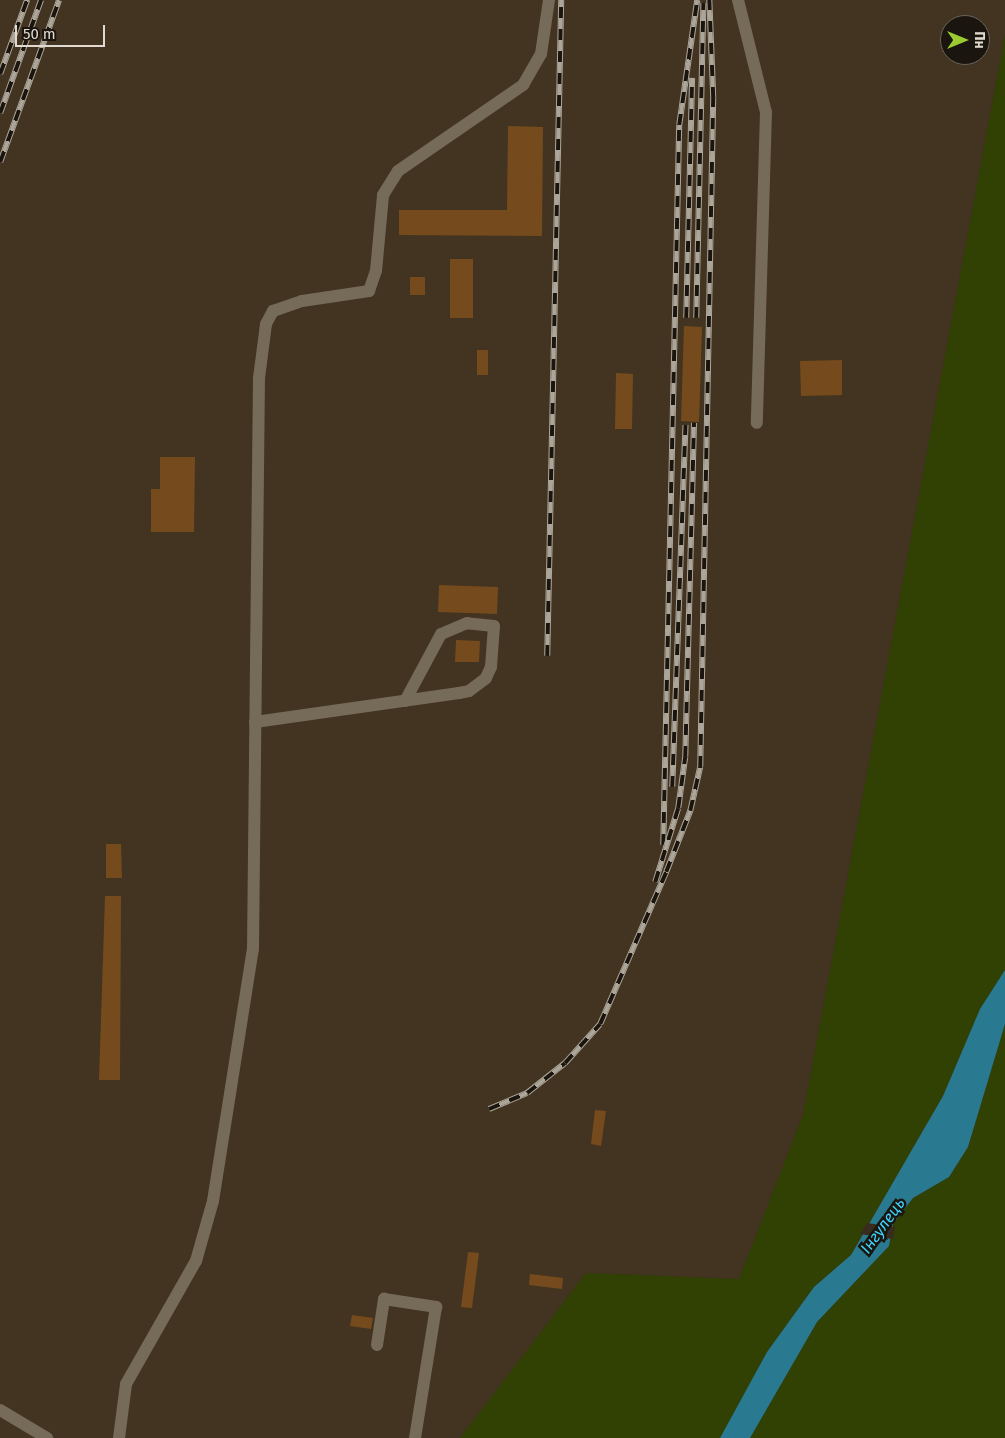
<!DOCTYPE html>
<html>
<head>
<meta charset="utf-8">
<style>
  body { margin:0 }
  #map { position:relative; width:1005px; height:1438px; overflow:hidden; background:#372c1d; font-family:"Fira Sans",sans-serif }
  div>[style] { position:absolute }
  .built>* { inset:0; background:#423420 }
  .green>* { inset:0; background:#314104 }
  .water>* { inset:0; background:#297990 }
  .pier>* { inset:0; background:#372c1d }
  .building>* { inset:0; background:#754b1d }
  .minor>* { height:12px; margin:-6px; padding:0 6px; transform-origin:6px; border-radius:6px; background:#766a59 }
  .rail>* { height:5.5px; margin-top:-2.75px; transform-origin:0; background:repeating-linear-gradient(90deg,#1a150f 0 11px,#aca599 0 22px); box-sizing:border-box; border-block:1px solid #aca599 }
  span { translate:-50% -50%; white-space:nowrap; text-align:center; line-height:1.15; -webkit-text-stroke:5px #1a150f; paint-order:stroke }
  .water-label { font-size:16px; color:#3cd3fd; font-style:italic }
  .north { position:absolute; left:940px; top:15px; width:50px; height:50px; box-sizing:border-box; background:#1a150f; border:1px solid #69645c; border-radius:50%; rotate:90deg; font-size:14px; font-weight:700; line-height:20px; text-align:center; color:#e0dad0 }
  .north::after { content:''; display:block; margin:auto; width:18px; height:22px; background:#9cca31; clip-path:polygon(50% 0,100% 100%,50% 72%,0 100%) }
  .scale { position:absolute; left:15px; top:25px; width:90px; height:22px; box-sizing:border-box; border:2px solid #e0dad0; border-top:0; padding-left:6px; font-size:15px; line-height:18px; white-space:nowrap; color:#e0dad0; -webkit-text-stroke:4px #1a150f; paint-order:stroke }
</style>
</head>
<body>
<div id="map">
  <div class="built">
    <i style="clip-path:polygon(evenodd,0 0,1005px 0,1005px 35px,803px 1115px,739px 1279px,586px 1273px,460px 1438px,0 1438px,0 0,950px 25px,980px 25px,980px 55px,950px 55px,950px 25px)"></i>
  </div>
  <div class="green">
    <i style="clip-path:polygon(1005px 35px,1005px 970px,980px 1009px,943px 1096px,851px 1255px,814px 1287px,767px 1352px,720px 1438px,460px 1438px,586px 1273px,739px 1279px,803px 1115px)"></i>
    <i style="clip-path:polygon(1005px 1024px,1005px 1438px,750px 1438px,817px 1322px,889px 1246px,893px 1224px,913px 1198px,949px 1177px,968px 1147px)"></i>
  </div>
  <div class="water">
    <i style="clip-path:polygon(1005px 970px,1005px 1024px,968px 1147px,949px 1177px,913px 1198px,893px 1224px,889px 1246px,817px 1322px,750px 1438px,720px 1438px,767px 1352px,814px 1287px,851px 1255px,943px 1096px,980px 1009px)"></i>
  </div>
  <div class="pier">
    <i style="clip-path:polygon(867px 1223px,895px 1227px,893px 1239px,860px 1234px)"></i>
  </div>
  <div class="building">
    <i style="clip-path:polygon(508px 126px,543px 127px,542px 236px,399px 235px,399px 210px,507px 210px)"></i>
    <i style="clip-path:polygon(450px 259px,473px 259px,473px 318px,450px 318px)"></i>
    <i style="clip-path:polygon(410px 277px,425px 277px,425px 295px,410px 295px)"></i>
    <i style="clip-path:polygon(684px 326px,702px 327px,699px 422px,681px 421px)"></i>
    <i style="clip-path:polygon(477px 350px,488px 350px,488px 375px,477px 375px)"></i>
    <i style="clip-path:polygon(842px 360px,842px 395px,801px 396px,800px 361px)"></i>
    <i style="clip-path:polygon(616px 373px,633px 374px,632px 429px,615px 429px)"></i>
    <i style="clip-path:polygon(160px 457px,195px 457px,194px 532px,151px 532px,151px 489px,160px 489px)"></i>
    <i style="clip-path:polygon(439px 585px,498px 587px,497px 614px,438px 612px)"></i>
    <i style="clip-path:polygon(456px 640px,480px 641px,479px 662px,455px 662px)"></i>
    <i style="clip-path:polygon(106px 844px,121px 844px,122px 878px,106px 878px)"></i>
    <i style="clip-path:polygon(105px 896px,121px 896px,120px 1080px,99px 1080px)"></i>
    <i style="clip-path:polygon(595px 1110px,606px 1111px,601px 1146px,591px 1144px)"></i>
    <i style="clip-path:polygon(468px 1252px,479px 1253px,472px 1308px,461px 1307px)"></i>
    <i style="clip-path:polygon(530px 1274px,563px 1278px,562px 1289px,529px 1285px)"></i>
    <i style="clip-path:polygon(352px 1315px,373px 1318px,371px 1329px,350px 1326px)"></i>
  </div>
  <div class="minor">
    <i style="left:738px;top:0;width:115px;rotate:76deg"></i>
    <i style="left:766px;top:112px;width:311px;rotate:91.7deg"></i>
    <i style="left:255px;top:722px;width:206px;rotate:-8.1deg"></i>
    <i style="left:459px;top:693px;width:10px;rotate:-11deg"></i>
    <i style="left:469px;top:691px;width:21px;rotate:-37deg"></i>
    <i style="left:486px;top:678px;width:12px;rotate:-66deg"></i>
    <i style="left:491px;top:667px;width:41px;rotate:-85.8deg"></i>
    <i style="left:494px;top:626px;width:27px;rotate:-174deg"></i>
    <i style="left:467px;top:623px;width:28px;rotate:157deg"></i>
    <i style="left:441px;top:634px;width:76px;rotate:118.2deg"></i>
    <i style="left:377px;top:1345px;width:47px;rotate:-81.3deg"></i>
    <i style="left:384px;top:1299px;width:53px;rotate:8.7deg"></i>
    <i style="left:436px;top:1307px;width:133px;rotate:99.1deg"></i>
    <i style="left:0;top:1410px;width:55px;rotate:30.8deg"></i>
    <i style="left:119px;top:1438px;width:54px;rotate:-82.6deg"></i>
    <i style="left:126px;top:1384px;width:142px;rotate:-60.4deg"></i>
    <i style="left:196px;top:1261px;width:62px;rotate:-74.2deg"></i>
    <i style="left:213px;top:1201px;width:255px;rotate:-81deg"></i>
    <i style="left:253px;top:949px;width:571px;rotate:-89.4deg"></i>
    <i style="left:259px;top:378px;width:54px;rotate:-82.6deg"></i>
    <i style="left:266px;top:324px;width:15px;rotate:-62deg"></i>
    <i style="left:273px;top:311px;width:31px;rotate:-19deg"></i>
    <i style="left:302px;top:301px;width:68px;rotate:-8.5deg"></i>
    <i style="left:369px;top:291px;width:21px;rotate:-71deg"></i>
    <i style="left:376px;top:271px;width:76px;rotate:-84.7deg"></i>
    <i style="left:383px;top:195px;width:28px;rotate:-58deg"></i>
    <i style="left:398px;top:171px;width:152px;rotate:-34.5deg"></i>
    <i style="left:523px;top:85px;width:36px;rotate:-60deg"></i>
    <i style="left:541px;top:54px;width:55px;rotate:-81.6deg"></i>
  </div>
  <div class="rail">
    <i style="left:0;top:74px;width:79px;rotate:-70deg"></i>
    <i style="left:0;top:113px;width:120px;rotate:-70.1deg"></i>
    <i style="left:0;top:162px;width:172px;rotate:-70deg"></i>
    <i style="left:686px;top:318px;width:240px;rotate:-88.6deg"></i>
    <i style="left:696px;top:318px;width:315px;rotate:-88.7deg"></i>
    <i style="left:547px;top:656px;width:656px;rotate:-88.78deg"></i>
    <i style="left:672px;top:787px;width:362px;rotate:-87.9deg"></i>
    <i style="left:663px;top:845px;width:720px;rotate:-88.73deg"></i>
    <i style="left:679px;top:125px;width:126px;rotate:-81.8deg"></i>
    <i style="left:655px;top:882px;width:77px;rotate:-72.7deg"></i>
    <i style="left:678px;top:808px;width:51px;rotate:-82.2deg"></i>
    <i style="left:685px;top:757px;width:334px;rotate:-88.5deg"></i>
    <i style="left:489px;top:1109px;width:41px;rotate:-22.8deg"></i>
    <i style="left:527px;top:1093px;width:48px;rotate:-38.3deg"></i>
    <i style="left:565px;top:1063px;width:52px;rotate:-48.1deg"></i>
    <i style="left:600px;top:1024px;width:166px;rotate:-66.5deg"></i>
    <i style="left:666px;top:872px;width:66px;rotate:-68.5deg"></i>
    <i style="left:690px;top:811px;width:45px;rotate:-77.2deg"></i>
    <i style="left:700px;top:767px;width:669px;rotate:-88.89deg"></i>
    <i style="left:713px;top:98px;width:98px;rotate:-92.3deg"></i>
  </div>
  <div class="water-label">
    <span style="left:883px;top:1226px;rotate:-54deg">Інгулець</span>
  </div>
  <div class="north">Пн</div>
  <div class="scale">50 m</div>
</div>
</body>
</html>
